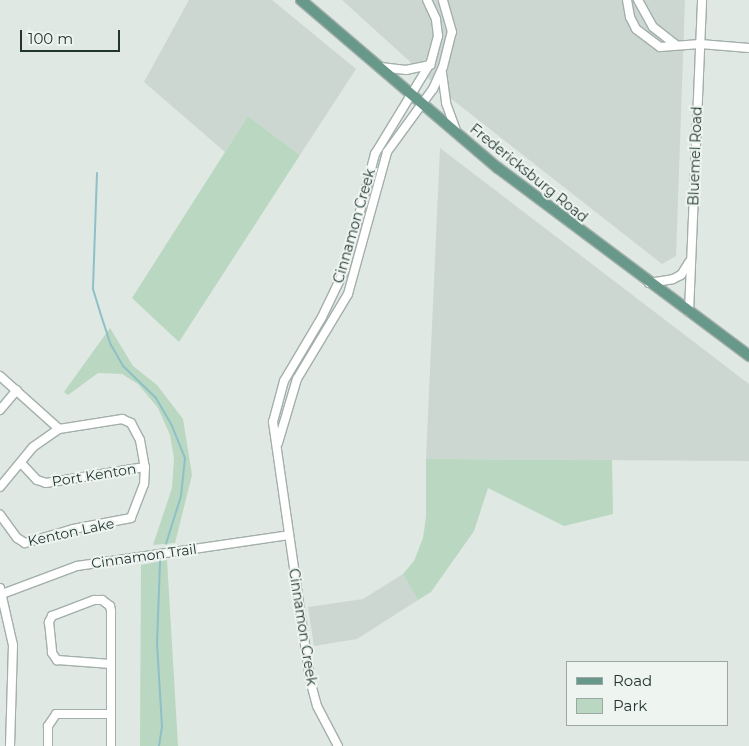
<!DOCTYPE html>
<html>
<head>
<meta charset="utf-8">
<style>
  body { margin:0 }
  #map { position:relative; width:749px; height:746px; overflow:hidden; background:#dfe8e3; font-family:Montserrat,sans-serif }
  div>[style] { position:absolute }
  .built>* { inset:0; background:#cdd7d2 }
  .green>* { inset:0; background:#bad7c1 }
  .stream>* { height:2px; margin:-1px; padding:0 1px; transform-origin:1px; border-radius:1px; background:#8dc0c7 }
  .roads { filter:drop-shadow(1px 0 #a3afaa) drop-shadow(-1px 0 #a3afaa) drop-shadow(0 1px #a3afaa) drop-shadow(0 -1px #a3afaa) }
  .minor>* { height:8px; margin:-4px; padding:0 4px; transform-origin:4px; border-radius:4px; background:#fff }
  .major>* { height:10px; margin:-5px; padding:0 5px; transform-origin:5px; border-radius:5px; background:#68988a }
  span { translate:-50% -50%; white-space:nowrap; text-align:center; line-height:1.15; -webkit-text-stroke:4px #eef5f1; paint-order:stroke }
  .street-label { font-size:14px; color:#223530 }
  .legend { position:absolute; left:566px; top:661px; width:162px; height:65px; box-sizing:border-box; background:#eef5f1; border:1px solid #9ca8a4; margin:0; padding:6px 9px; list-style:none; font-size:15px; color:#223530 }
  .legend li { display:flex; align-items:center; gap:10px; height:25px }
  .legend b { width:25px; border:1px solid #9ca8a4 }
  .scale { position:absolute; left:20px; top:30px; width:100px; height:22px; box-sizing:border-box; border:2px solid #223530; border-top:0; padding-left:6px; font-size:15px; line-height:18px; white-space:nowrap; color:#223530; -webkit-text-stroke:4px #eef5f1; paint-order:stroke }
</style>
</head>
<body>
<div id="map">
  <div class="built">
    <i style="clip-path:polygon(189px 0,272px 0,356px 69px,300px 155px,248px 116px,225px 152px,144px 82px)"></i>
    <i style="clip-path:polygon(342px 0,685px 0,676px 256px,662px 264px,449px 97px)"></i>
    <i style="clip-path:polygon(440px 148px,749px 384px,749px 461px,426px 459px)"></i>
    <i style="clip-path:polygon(403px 574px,418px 600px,357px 639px,314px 646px,308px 607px,363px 599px)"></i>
  </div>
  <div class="green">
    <i style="clip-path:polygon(248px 116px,300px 155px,179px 342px,132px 298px)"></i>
    <i style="clip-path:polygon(110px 328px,133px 366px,157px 385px,183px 419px,192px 475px,175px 543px,153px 545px,172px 488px,174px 458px,170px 435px,158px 408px,138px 384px,122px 374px,98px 373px,68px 395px,64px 392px)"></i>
    <i style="clip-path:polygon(426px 459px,612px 460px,613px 514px,564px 526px,488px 488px,474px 531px,431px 592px,418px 600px,403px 574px,414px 561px,423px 538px,426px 517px)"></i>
    <i style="clip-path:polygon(167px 560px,178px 746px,140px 746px,141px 565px)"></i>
  </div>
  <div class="stream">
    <i style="left:97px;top:173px;width:116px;rotate:92deg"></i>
    <i style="left:93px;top:289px;width:24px;rotate:73deg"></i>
    <i style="left:100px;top:312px;width:35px;rotate:72deg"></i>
    <i style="left:111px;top:345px;width:24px;rotate:60deg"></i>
    <i style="left:123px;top:366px;width:46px;rotate:44.1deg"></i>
    <i style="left:156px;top:398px;width:32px;rotate:60deg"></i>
    <i style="left:172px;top:426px;width:35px;rotate:68deg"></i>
    <i style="left:185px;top:458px;width:38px;rotate:96deg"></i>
    <i style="left:181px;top:496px;width:50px;rotate:107.4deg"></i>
    <i style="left:159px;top:746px;width:19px;rotate:-81deg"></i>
    <i style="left:162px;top:727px;width:83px;rotate:-93.4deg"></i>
    <i style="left:157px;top:644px;width:83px;rotate:-87.9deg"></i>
  </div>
  <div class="roads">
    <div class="minor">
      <i style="left:627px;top:0;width:17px;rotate:80deg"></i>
      <i style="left:630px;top:17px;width:13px;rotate:63deg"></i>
      <i style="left:636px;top:29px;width:30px;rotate:37deg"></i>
      <i style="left:660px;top:47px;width:40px;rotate:-4.3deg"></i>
      <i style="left:700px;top:44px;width:49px;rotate:4.7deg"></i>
      <i style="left:638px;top:0;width:31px;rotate:61deg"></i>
      <i style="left:653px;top:27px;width:28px;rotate:38deg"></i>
      <i style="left:381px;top:67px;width:25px;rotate:7deg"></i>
      <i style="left:406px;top:70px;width:25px;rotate:-12deg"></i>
      <i style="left:442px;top:73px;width:30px;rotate:82deg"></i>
      <i style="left:446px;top:103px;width:30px;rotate:70deg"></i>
      <i style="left:649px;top:283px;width:24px;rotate:-9deg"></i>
      <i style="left:673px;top:279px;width:9px;rotate:-27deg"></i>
      <i style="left:681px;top:275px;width:15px;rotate:-58deg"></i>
      <i style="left:689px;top:312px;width:312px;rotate:-87.6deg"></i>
      <i style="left:0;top:376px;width:79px;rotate:41.9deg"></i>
      <i style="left:0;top:410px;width:26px;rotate:-50deg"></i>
      <i style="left:278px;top:443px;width:67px;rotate:-73.5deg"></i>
      <i style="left:297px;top:379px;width:99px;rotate:-59deg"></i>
      <i style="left:348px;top:294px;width:147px;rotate:-74.6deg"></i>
      <i style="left:387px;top:152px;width:78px;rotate:-53.9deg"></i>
      <i style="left:433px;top:89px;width:24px;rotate:-66deg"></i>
      <i style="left:443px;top:67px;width:36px;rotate:-76deg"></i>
      <i style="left:452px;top:32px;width:33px;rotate:-106deg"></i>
      <i style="left:21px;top:463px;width:23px;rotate:47deg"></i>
      <i style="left:37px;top:480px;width:9px;rotate:18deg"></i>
      <i style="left:46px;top:483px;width:100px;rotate:-9.2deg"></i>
      <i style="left:0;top:487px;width:52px;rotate:-50.5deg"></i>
      <i style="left:33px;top:447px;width:32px;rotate:-35deg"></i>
      <i style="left:59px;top:429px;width:64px;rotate:-9deg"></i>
      <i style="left:122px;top:419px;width:10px;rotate:24deg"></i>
      <i style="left:131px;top:423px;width:19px;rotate:62deg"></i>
      <i style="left:140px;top:440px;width:27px;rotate:80deg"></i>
      <i style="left:145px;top:467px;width:17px;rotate:93deg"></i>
      <i style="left:144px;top:484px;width:36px;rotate:111deg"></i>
      <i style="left:131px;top:518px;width:59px;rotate:169.3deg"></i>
      <i style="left:73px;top:529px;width:50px;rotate:163.7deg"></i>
      <i style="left:25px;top:543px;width:9px;rotate:-148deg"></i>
      <i style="left:17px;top:538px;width:29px;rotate:-126deg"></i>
      <i style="left:0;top:588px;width:58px;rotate:77.2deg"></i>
      <i style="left:13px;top:645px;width:101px;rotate:91.7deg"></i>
      <i style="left:2px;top:594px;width:80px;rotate:-20.5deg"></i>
      <i style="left:77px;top:566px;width:214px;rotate:-8.3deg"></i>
      <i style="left:48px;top:746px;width:20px;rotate:-90deg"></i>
      <i style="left:48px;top:726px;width:14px;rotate:-56deg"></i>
      <i style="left:56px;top:714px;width:55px"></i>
      <i style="left:111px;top:746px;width:135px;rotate:-90deg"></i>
      <i style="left:111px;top:611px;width:5px;rotate:-101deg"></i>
      <i style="left:110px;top:606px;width:10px;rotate:-143deg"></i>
      <i style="left:102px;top:600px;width:8px;rotate:180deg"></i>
      <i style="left:94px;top:600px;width:45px;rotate:159.1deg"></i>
      <i style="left:52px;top:616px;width:7px;rotate:117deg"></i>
      <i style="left:49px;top:622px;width:31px;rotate:84deg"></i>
      <i style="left:52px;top:653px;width:9px;rotate:54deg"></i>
      <i style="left:57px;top:660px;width:54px;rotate:4.2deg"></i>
      <i style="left:338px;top:746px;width:45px;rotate:-117.7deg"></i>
      <i style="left:317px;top:706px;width:28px;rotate:-105deg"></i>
      <i style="left:310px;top:679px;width:260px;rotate:-98.2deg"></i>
      <i style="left:273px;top:422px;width:42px;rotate:-75deg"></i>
      <i style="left:284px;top:381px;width:74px;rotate:-59.3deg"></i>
      <i style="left:322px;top:317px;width:53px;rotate:-64.4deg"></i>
      <i style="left:345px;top:269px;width:119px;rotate:-75.4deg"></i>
      <i style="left:375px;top:154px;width:108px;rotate:-58.7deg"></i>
      <i style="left:431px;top:62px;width:27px;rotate:-75deg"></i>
      <i style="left:438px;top:36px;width:17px;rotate:-97deg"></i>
      <i style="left:436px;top:19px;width:21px;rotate:-115deg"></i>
    </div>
    <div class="major">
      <i style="left:301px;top:0;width:259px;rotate:40.5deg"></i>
      <i style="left:498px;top:168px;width:314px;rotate:36.8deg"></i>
    </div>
  </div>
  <div class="street-label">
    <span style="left:695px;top:156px;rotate:-88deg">Bluemel Road</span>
    <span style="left:529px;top:173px;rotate:39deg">Fredericksburg Road</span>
    <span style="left:354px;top:226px;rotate:-74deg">Cinnamon Creek</span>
    <span style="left:94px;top:475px;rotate:-9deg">Port Kenton</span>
    <span style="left:71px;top:532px;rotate:-12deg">Kenton Lake</span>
    <span style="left:144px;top:556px;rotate:-8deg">Cinnamon Trail</span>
    <span style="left:303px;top:627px;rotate:81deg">Cinnamon Creek</span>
  </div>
  <ul class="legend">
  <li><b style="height:6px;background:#68988a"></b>Road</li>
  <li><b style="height:14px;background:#bad7c1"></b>Park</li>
  </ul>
  <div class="scale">100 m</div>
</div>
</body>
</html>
